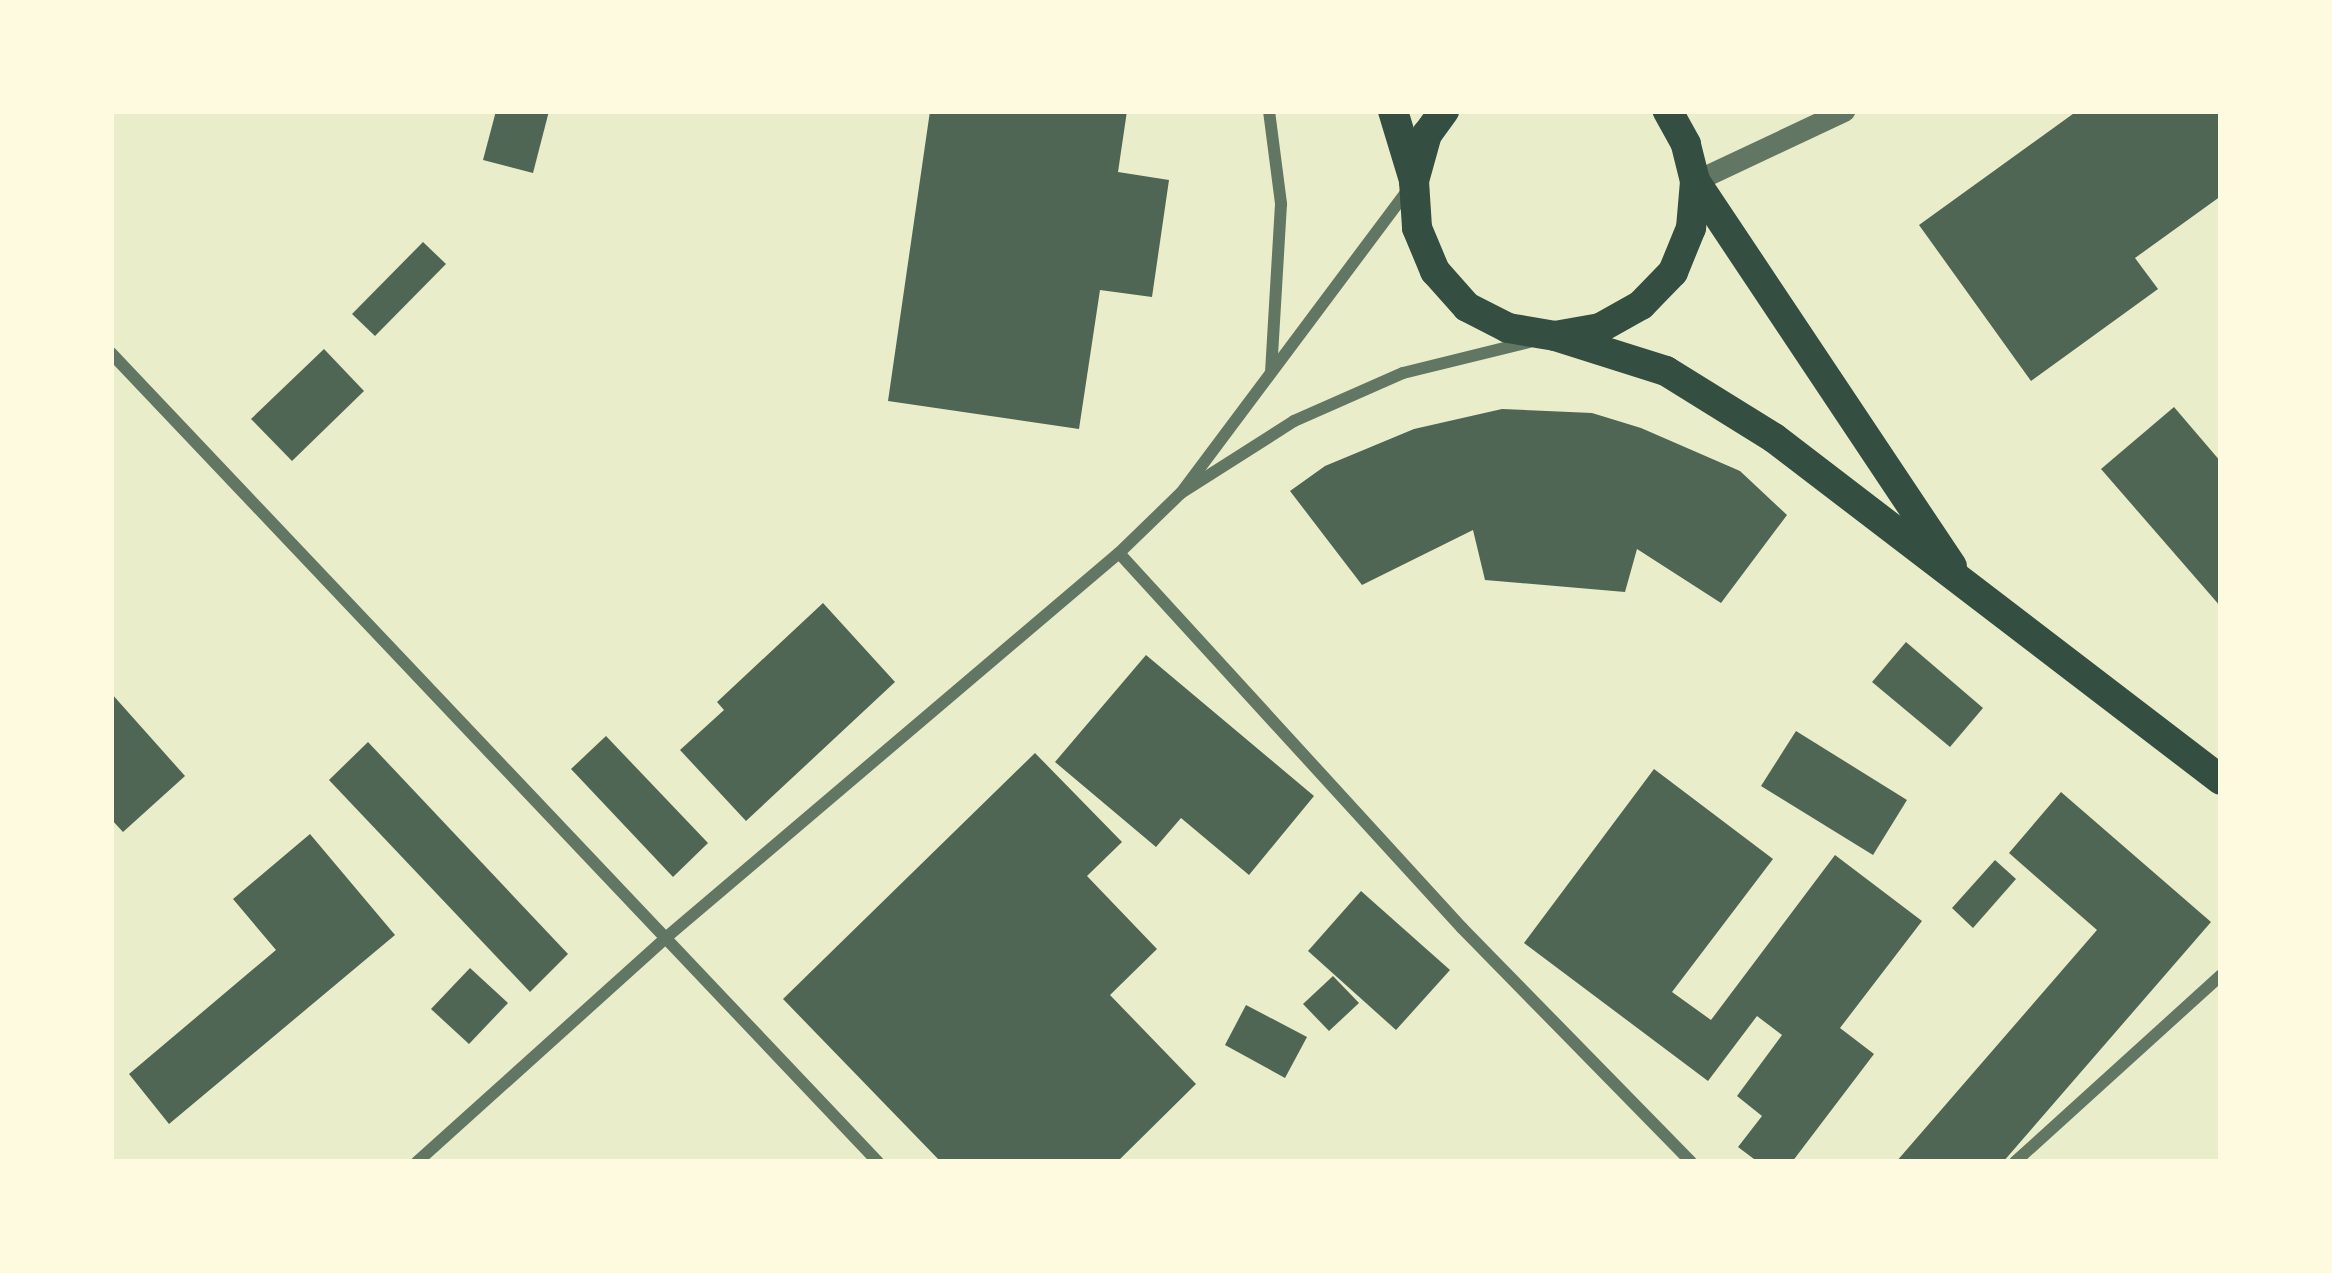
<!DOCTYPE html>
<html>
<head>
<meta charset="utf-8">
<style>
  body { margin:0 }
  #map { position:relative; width:2332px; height:1273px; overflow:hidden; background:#e9edc9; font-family:"Asap Condensed",sans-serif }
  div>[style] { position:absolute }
  .building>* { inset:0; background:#4f6655 }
  .minor>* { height:12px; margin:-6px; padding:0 6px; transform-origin:6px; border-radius:6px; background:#617663 }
  .tertiary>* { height:21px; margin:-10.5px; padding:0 10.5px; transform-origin:10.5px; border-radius:10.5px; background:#617663 }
  .primary>* { height:30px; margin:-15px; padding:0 15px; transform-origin:15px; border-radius:15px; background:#344e41 }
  span { translate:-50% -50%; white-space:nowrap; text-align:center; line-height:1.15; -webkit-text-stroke:12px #fefae0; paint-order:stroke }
  .frame { position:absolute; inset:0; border:114px solid #fefae0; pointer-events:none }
</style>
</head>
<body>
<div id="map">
  <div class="building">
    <i style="clip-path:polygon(496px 111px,549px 111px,533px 173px,483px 160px)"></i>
    <i style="clip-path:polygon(930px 111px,1127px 111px,1118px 172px,1169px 180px,1152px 297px,1100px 290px,1079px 429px,888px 401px)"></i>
    <i style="clip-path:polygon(2077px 111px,2221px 111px,2221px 196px,2135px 258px,2158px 289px,2031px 381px,1919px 225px)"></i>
    <i style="clip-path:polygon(423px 242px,446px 264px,375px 336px,352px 314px)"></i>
    <i style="clip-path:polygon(324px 349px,364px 391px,292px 461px,251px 419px)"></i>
    <i style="clip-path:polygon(2174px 407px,2221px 462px,2221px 607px,2101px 469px)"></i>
    <i style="clip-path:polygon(1502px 409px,1592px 413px,1641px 428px,1740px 471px,1787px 515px,1721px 603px,1637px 549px,1625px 592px,1485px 580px,1473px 530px,1362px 585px,1290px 491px,1325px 466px,1414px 429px)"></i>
    <i style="clip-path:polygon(823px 603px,895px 682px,746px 821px,680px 750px,724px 710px,717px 702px)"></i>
    <i style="clip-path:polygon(1906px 642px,1983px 708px,1950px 747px,1872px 682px)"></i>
    <i style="clip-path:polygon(1146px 655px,1314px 796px,1249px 875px,1181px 818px,1156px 847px,1055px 762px)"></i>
    <i style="clip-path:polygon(111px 693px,185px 776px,123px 832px,111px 819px)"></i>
    <i style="clip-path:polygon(1796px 731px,1907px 800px,1873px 855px,1761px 786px)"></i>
    <i style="clip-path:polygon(606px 736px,708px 843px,673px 877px,571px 769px)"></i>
    <i style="clip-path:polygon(368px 742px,568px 954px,530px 992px,329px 780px)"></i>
    <i style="clip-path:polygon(1035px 753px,1122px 842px,1087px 876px,1157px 949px,1110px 995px,1196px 1084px,1117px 1162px,941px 1162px,783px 999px)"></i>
    <i style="clip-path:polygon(1654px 769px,1773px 859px,1672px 992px,1711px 1020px,1835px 855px,1922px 921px,1840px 1028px,1874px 1054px,1792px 1162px,1758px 1162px,1738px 1147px,1762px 1116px,1737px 1096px,1782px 1035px,1757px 1016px,1708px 1081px,1524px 943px)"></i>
    <i style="clip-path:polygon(2061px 792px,2211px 922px,2003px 1162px,1896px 1162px,2097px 930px,2009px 853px)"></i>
    <i style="clip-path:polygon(310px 834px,395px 935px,169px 1124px,129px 1074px,276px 950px,233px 899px)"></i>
    <i style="clip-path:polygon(1995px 860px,2016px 879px,1973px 928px,1952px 908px)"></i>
    <i style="clip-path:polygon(1361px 891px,1450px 970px,1396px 1030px,1308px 951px)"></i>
    <i style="clip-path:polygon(470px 968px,508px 1003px,469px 1044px,431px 1009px)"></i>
    <i style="clip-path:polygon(1333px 976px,1359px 1003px,1329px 1031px,1303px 1004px)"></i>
    <i style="clip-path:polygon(1246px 1005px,1307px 1037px,1285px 1078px,1225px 1045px)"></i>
  </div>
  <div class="minor">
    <i style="left:1269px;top:111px;width:94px;rotate:82.6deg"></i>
    <i style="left:1281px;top:204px;width:168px;rotate:93.4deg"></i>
    <i style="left:1410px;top:187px;width:382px;rotate:126.8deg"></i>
    <i style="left:1181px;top:493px;width:134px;rotate:-32.5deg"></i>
    <i style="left:1294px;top:421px;width:119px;rotate:-23.8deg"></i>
    <i style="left:1403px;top:373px;width:130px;rotate:-13.8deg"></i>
    <i style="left:111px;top:353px;width:1115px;rotate:46.53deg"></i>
    <i style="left:1119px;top:553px;width:508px;rotate:47.55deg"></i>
    <i style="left:1462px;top:928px;width:327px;rotate:45.6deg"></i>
    <i style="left:417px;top:1162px;width:339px;rotate:-42deg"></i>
    <i style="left:669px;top:935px;width:590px;rotate:-40.33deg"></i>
    <i style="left:1119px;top:553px;width:86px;rotate:-44.1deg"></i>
    <i style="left:2015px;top:1162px;width:278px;rotate:-42.2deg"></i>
  </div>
  <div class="tertiary">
    <i style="left:1695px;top:181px;width:165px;rotate:-25.2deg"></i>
  </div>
  <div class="primary">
    <i style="left:1393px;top:111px;width:72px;rotate:73.1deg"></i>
    <i style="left:1444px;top:111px;width:29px;rotate:126deg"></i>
    <i style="left:1427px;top:134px;width:49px;rotate:105.5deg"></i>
    <i style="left:1414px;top:181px;width:47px;rotate:86.3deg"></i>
    <i style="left:1417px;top:228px;width:47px;rotate:67.3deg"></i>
    <i style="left:1435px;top:271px;width:48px;rotate:48.4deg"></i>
    <i style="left:1467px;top:307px;width:46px;rotate:27.1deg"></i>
    <i style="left:1508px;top:328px;width:48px;rotate:9.7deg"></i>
    <i style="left:1555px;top:336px;width:46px;rotate:-10.1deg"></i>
    <i style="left:1600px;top:328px;width:47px;rotate:-29.3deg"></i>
    <i style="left:1641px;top:305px;width:46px;rotate:-45.9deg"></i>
    <i style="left:1673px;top:272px;width:48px;rotate:-67.8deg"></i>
    <i style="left:1691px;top:228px;width:47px;rotate:-85.1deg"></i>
    <i style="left:1695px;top:181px;width:38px;rotate:-104deg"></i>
    <i style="left:1686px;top:144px;width:38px;rotate:-119deg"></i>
    <i style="left:1695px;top:181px;width:463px;rotate:56.3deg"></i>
    <i style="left:1555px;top:336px;width:116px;rotate:17.5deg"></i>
    <i style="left:1666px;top:371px;width:127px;rotate:31.8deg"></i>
    <i style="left:1774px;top:438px;width:563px;rotate:37.42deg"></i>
  </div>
  <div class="frame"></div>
</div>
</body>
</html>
